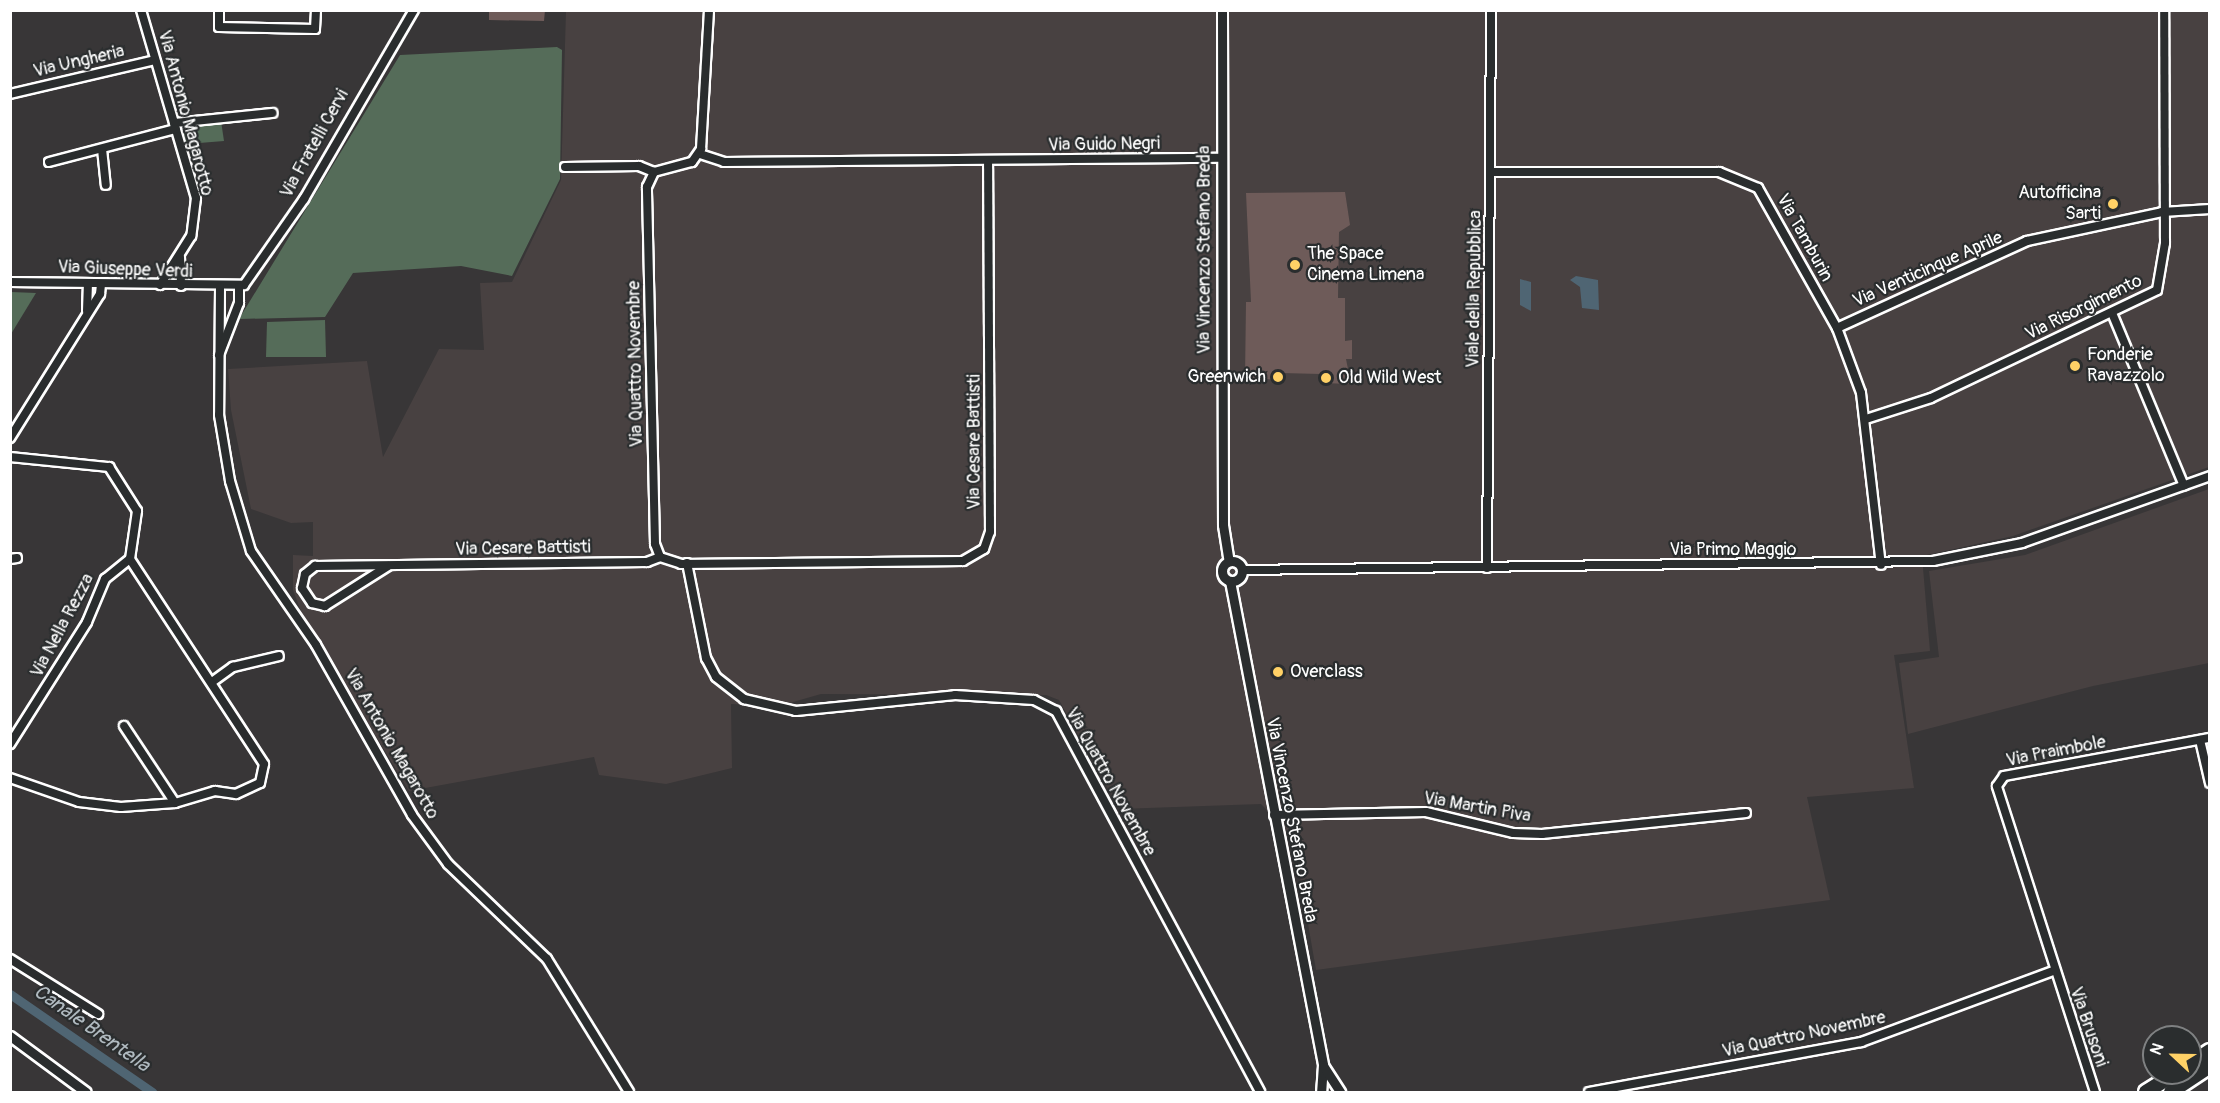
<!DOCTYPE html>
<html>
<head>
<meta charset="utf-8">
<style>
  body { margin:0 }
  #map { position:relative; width:2220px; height:1103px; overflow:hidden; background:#383637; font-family:Pangolin,sans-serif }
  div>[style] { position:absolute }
  .built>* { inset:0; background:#484141 }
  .green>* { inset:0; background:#556c59 }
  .water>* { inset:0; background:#4f6573 }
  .canal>* { height:9px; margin:-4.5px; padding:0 4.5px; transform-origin:4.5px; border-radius:4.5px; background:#4f6573 }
  .building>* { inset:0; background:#6e5b59 }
  .roads { filter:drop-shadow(2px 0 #fff) drop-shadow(-2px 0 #fff) drop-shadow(0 2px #fff) drop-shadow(0 -2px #fff) }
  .minor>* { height:8px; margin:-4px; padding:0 4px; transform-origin:4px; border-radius:4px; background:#2a2d2e }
  .tertiary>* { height:9px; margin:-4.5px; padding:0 4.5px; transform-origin:4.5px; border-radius:4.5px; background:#2a2d2e }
  .tertiary>.ring { margin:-4.5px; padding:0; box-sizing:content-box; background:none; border:9px solid #2a2d2e; border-radius:50% }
  .trunk>* { height:14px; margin:-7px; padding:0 7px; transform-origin:7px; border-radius:7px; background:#2a2d2e }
  .dots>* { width:16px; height:16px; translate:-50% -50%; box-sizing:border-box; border:3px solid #2a2d2e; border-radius:50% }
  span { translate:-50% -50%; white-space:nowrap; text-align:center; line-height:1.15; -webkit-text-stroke:4.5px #2a2d2e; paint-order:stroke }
  .street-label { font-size:18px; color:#fff }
  .poi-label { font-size:18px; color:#fff }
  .right { translate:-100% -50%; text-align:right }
  .left { translate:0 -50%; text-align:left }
  .water-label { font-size:20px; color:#b0bac0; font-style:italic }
  .frame { position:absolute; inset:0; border:12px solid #fff; pointer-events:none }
  .north { position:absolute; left:2142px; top:1025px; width:60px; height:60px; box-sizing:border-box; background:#2a2d2e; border:2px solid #7f8182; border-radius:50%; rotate:292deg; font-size:16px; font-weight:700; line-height:24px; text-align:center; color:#fff }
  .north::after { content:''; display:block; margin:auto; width:21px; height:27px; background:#ffd166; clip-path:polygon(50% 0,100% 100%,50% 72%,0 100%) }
</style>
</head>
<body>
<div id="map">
  <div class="built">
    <i style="clip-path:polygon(566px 11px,2209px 11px,2209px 467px,2013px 536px,1922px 556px,1930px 651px,1894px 655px,1914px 788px,1807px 797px,1830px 900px,1316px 970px,1293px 837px,1261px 804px,1119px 809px,1059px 700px,1046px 695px,821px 694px,779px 706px,731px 704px,732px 768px,666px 784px,599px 775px,594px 757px,409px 791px,302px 614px,293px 590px,293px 555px,313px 556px,313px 522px,291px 523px,251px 509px,231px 410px,228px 369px,367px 361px,383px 457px,439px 349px,484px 350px,480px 283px,512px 282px,561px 180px)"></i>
    <i style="clip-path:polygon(2209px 489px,2209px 663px,2093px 686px,1908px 734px,1899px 663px,1939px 657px,1929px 571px,2025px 555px)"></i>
  </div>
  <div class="green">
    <i style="clip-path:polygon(557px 47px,562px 50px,560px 179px,512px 276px,461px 266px,353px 273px,325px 317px,239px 319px,400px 55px)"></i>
    <i style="clip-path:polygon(221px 121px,224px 141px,187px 144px,184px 134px,190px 125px)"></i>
    <i style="clip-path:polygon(11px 292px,36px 293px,11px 334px,10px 292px)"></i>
    <i style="clip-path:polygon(325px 320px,326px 357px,266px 357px,267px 322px)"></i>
  </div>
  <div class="water">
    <i style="clip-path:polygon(1576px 276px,1598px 280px,1599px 310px,1582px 308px,1580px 287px,1570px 280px)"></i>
    <i style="clip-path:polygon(1520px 279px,1531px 282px,1531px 311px,1520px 305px)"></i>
  </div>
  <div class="canal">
    <i style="left:10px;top:994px;width:173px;rotate:34.6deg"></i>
  </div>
  <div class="building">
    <i style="clip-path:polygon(489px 10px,545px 10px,544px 21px,489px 20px)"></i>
    <i style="clip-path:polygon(1345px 192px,1350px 225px,1339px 232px,1338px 298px,1345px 298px,1345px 341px,1352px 340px,1352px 359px,1346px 359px,1351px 384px,1322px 383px,1321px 374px,1281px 373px,1281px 380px,1245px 378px,1246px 302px,1251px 302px,1246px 193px)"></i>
  </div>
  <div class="roads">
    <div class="minor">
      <i style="left:141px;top:10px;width:196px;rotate:73.7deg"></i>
      <i style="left:196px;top:198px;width:38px;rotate:97deg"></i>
      <i style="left:191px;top:236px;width:58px;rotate:122.3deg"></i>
      <i style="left:219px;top:10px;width:17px;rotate:90deg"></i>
      <i style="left:219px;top:27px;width:96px;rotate:1.2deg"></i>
      <i style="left:315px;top:29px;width:19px;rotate:-87deg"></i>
      <i style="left:10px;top:94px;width:149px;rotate:-13.2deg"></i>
      <i style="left:174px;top:123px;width:99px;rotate:-5.8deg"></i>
      <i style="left:102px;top:149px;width:36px;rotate:84deg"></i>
      <i style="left:700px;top:154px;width:25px;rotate:18deg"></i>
      <i style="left:724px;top:162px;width:497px;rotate:-0.5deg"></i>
      <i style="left:49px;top:162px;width:131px;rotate:-14.6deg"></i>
      <i style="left:565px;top:167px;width:74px;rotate:-0.8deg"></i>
      <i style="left:639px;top:166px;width:16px;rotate:22deg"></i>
      <i style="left:1491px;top:172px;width:228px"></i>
      <i style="left:1719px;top:172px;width:42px;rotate:22.3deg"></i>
      <i style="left:1758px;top:188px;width:161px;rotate:60.6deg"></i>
      <i style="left:1837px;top:328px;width:69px;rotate:69.7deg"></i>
      <i style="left:1861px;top:393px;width:173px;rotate:83.4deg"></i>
      <i style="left:180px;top:257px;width:29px;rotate:88deg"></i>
      <i style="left:10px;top:282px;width:234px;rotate:0.7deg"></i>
      <i style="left:244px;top:285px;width:105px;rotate:-55.1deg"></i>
      <i style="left:304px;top:199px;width:219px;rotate:-59.8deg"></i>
      <i style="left:220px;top:287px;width:128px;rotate:90.4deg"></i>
      <i style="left:219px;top:415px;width:67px;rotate:80.5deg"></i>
      <i style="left:230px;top:481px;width:73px;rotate:73.3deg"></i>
      <i style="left:251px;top:551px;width:114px;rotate:55.3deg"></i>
      <i style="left:316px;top:645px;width:195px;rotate:60.5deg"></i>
      <i style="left:412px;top:815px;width:61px;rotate:53.7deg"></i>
      <i style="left:448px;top:864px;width:137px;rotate:43.8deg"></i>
      <i style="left:547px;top:959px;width:156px;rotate:58.3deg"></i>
      <i style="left:87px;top:311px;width:28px;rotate:-88deg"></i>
      <i style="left:2112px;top:313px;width:187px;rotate:67.4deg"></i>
      <i style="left:1837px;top:328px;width:209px;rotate:-24.6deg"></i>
      <i style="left:2027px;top:241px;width:138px;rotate:-12.1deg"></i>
      <i style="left:2162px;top:212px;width:48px;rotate:-3.6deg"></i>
      <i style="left:219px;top:355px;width:56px;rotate:-69deg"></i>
      <i style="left:239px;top:303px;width:16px;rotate:-90deg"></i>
      <i style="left:1866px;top:419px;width:68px;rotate:-17.9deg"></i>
      <i style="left:1931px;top:398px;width:250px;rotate:-25.5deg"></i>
      <i style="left:2157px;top:290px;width:48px;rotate:-80.3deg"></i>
      <i style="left:2165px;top:243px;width:233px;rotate:-90.2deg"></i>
      <i style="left:10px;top:438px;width:170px;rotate:-58deg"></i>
      <i style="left:100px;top:294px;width:10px;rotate:-84deg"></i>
      <i style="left:10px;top:457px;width:100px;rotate:5.8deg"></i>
      <i style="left:109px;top:467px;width:52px;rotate:57.5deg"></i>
      <i style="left:137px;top:511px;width:49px;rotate:98.3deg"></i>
      <i style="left:660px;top:557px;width:22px;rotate:18deg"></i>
      <i style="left:681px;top:564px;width:282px;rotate:-0.6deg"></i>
      <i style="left:963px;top:561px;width:24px;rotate:-30deg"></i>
      <i style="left:984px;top:549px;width:18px;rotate:-71deg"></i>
      <i style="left:990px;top:532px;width:370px;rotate:-90.3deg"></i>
      <i style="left:660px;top:557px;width:14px;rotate:-111deg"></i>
      <i style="left:655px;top:544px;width:357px;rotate:-91.3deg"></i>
      <i style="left:647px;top:187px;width:17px;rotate:-65deg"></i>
      <i style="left:654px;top:172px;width:39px;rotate:-15deg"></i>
      <i style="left:692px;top:162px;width:16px;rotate:-55deg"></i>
      <i style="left:701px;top:149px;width:139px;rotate:-86.7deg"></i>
      <i style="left:10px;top:559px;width:7px;rotate:-8deg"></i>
      <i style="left:687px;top:563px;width:97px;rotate:78.7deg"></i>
      <i style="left:706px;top:658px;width:21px;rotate:62deg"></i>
      <i style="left:716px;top:677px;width:36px;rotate:38deg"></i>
      <i style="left:744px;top:699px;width:53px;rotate:13deg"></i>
      <i style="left:796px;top:711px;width:160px;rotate:-5.7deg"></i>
      <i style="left:955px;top:695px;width:79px;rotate:3.6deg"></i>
      <i style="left:1034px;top:700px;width:25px;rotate:27deg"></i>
      <i style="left:1056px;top:711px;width:432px;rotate:61.8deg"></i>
      <i style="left:388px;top:566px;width:75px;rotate:147.6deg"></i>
      <i style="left:325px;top:606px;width:13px;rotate:-167deg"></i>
      <i style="left:312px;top:603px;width:18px;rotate:-124deg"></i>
      <i style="left:302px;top:588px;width:14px;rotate:-78deg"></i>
      <i style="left:305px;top:574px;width:13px;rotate:-39deg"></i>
      <i style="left:315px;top:566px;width:332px;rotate:-0.7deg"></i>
      <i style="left:647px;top:562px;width:14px;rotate:-21deg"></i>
      <i style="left:1487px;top:568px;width:558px;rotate:-89.59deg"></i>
      <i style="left:1242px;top:570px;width:691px;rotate:-0.75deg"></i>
      <i style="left:1933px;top:561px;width:91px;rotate:-11.4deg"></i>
      <i style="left:2022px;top:543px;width:200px;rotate:-19.6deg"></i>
      <i style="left:212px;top:682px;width:26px;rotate:-36deg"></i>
      <i style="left:233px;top:667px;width:47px;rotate:-13.4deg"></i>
      <i style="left:124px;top:726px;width:92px;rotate:56.5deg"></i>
      <i style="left:2200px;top:740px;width:44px;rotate:76.9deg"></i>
      <i style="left:10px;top:744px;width:144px;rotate:-57.7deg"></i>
      <i style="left:87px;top:622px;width:47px;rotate:-67.3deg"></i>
      <i style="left:105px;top:579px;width:32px;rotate:-39deg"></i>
      <i style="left:10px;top:778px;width:73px;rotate:19.2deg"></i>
      <i style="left:79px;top:802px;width:42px;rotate:6.8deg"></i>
      <i style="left:121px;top:807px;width:54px;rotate:-4.2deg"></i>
      <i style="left:175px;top:803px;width:42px;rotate:-16.7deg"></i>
      <i style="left:215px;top:791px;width:21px;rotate:8deg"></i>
      <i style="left:236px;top:794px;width:26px;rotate:-25deg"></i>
      <i style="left:260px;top:783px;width:19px;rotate:-78deg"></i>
      <i style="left:264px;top:764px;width:245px;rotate:-123.2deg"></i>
      <i style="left:1274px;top:815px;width:152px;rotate:-1.1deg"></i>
      <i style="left:1426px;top:812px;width:89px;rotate:13.6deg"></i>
      <i style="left:1513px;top:833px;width:29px;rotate:2deg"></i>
      <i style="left:1542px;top:834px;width:205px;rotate:-5.9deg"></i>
      <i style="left:10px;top:959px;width:104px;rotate:32deg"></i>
      <i style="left:1589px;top:1092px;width:277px;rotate:-10.4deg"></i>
      <i style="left:1861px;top:1042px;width:205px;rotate:-20.3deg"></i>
      <i style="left:2095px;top:1092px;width:321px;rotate:-107.8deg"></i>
      <i style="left:1997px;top:786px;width:12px;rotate:-55deg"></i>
      <i style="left:2004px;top:776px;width:209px;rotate:-10.5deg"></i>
    </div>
    <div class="tertiary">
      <i style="left:1222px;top:10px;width:515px;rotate:89.89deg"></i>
      <i style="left:1223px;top:525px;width:36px;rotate:81deg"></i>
      <i class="ring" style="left:1222px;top:561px;width:11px;height:11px"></i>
      <i style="left:1230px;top:581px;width:493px;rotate:79.1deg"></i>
      <i style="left:1323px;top:1065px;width:27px;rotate:94deg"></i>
      <i style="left:10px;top:1036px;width:94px;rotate:36.4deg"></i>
      <i style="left:1324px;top:1067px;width:30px;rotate:57deg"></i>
    </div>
    <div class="trunk">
      <i style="left:2190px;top:1064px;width:24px;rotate:-33deg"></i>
      <i style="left:2146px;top:1092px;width:36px;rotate:-32deg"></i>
      <i style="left:2171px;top:1092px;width:47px;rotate:-33.7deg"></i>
    </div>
  </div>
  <div class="dots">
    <i style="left:2113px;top:204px;background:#ffd166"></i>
    <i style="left:1295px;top:265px;background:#ffd166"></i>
    <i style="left:2075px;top:366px;background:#ffd166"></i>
    <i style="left:1278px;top:377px;background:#ffd166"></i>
    <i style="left:1326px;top:378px;background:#ffd166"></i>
    <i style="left:1278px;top:672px;background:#ffd166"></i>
  </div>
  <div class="street-label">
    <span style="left:79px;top:62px;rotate:-13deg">Via Ungheria</span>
    <span style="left:185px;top:113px;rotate:75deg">Via Antonio Magarotto</span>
    <span style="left:315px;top:144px;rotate:-61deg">Via Fratelli Cervi</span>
    <span style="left:1104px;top:145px;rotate:-1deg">Via Guido Negri</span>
    <span style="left:1804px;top:238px;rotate:61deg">Via Tamburin</span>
    <span style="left:1205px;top:250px;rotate:-90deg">Via Vincenzo Stefano Breda</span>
    <span style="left:125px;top:270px;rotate:2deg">Via Giuseppe Verdi</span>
    <span style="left:1928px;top:270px;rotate:-24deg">Via Venticinque Aprile</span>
    <span style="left:1475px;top:289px;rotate:-89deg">Viale della Repubblica</span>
    <span style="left:2084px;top:308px;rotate:-26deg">Via Risorgimento</span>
    <span style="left:636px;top:364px;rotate:-91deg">Via Quattro Novembre</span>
    <span style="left:975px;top:442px;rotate:-90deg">Via Cesare Battisti</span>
    <span style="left:523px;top:549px;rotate:-1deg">Via Cesare Battisti</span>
    <span style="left:1733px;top:550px">Via Primo Maggio</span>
    <span style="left:63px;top:626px;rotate:-62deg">Via Nella Rezza</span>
    <span style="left:391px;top:744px;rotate:60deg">Via Antonio Magarotto</span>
    <span style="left:2056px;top:752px;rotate:-11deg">Via Praimbole</span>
    <span style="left:1110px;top:782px;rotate:61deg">Via Quattro Novembre</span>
    <span style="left:1477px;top:808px;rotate:10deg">Via Martin Piva</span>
    <span style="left:1291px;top:820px;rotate:79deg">Via Vincenzo Stefano Breda</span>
    <span style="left:2088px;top:1027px;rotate:71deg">Via Brusoni</span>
    <span style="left:1804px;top:1035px;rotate:-12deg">Via Quattro Novembre</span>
  </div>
  <div class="poi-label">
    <span class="right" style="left:2101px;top:204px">Autofficina<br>Sarti</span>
    <span class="left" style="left:1307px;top:265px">The Space<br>Cinema Limena</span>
    <span class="left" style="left:2087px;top:366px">Fonderie<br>Ravazzolo</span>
    <span class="right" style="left:1266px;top:377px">Greenwich</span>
    <span class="left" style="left:1338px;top:378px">Old Wild West</span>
    <span class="left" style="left:1290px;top:672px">Overclass</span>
  </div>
  <div class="water-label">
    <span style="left:92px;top:1028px;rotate:35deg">Canale Brentella</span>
  </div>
  <div class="frame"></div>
  <div class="north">N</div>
</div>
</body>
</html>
